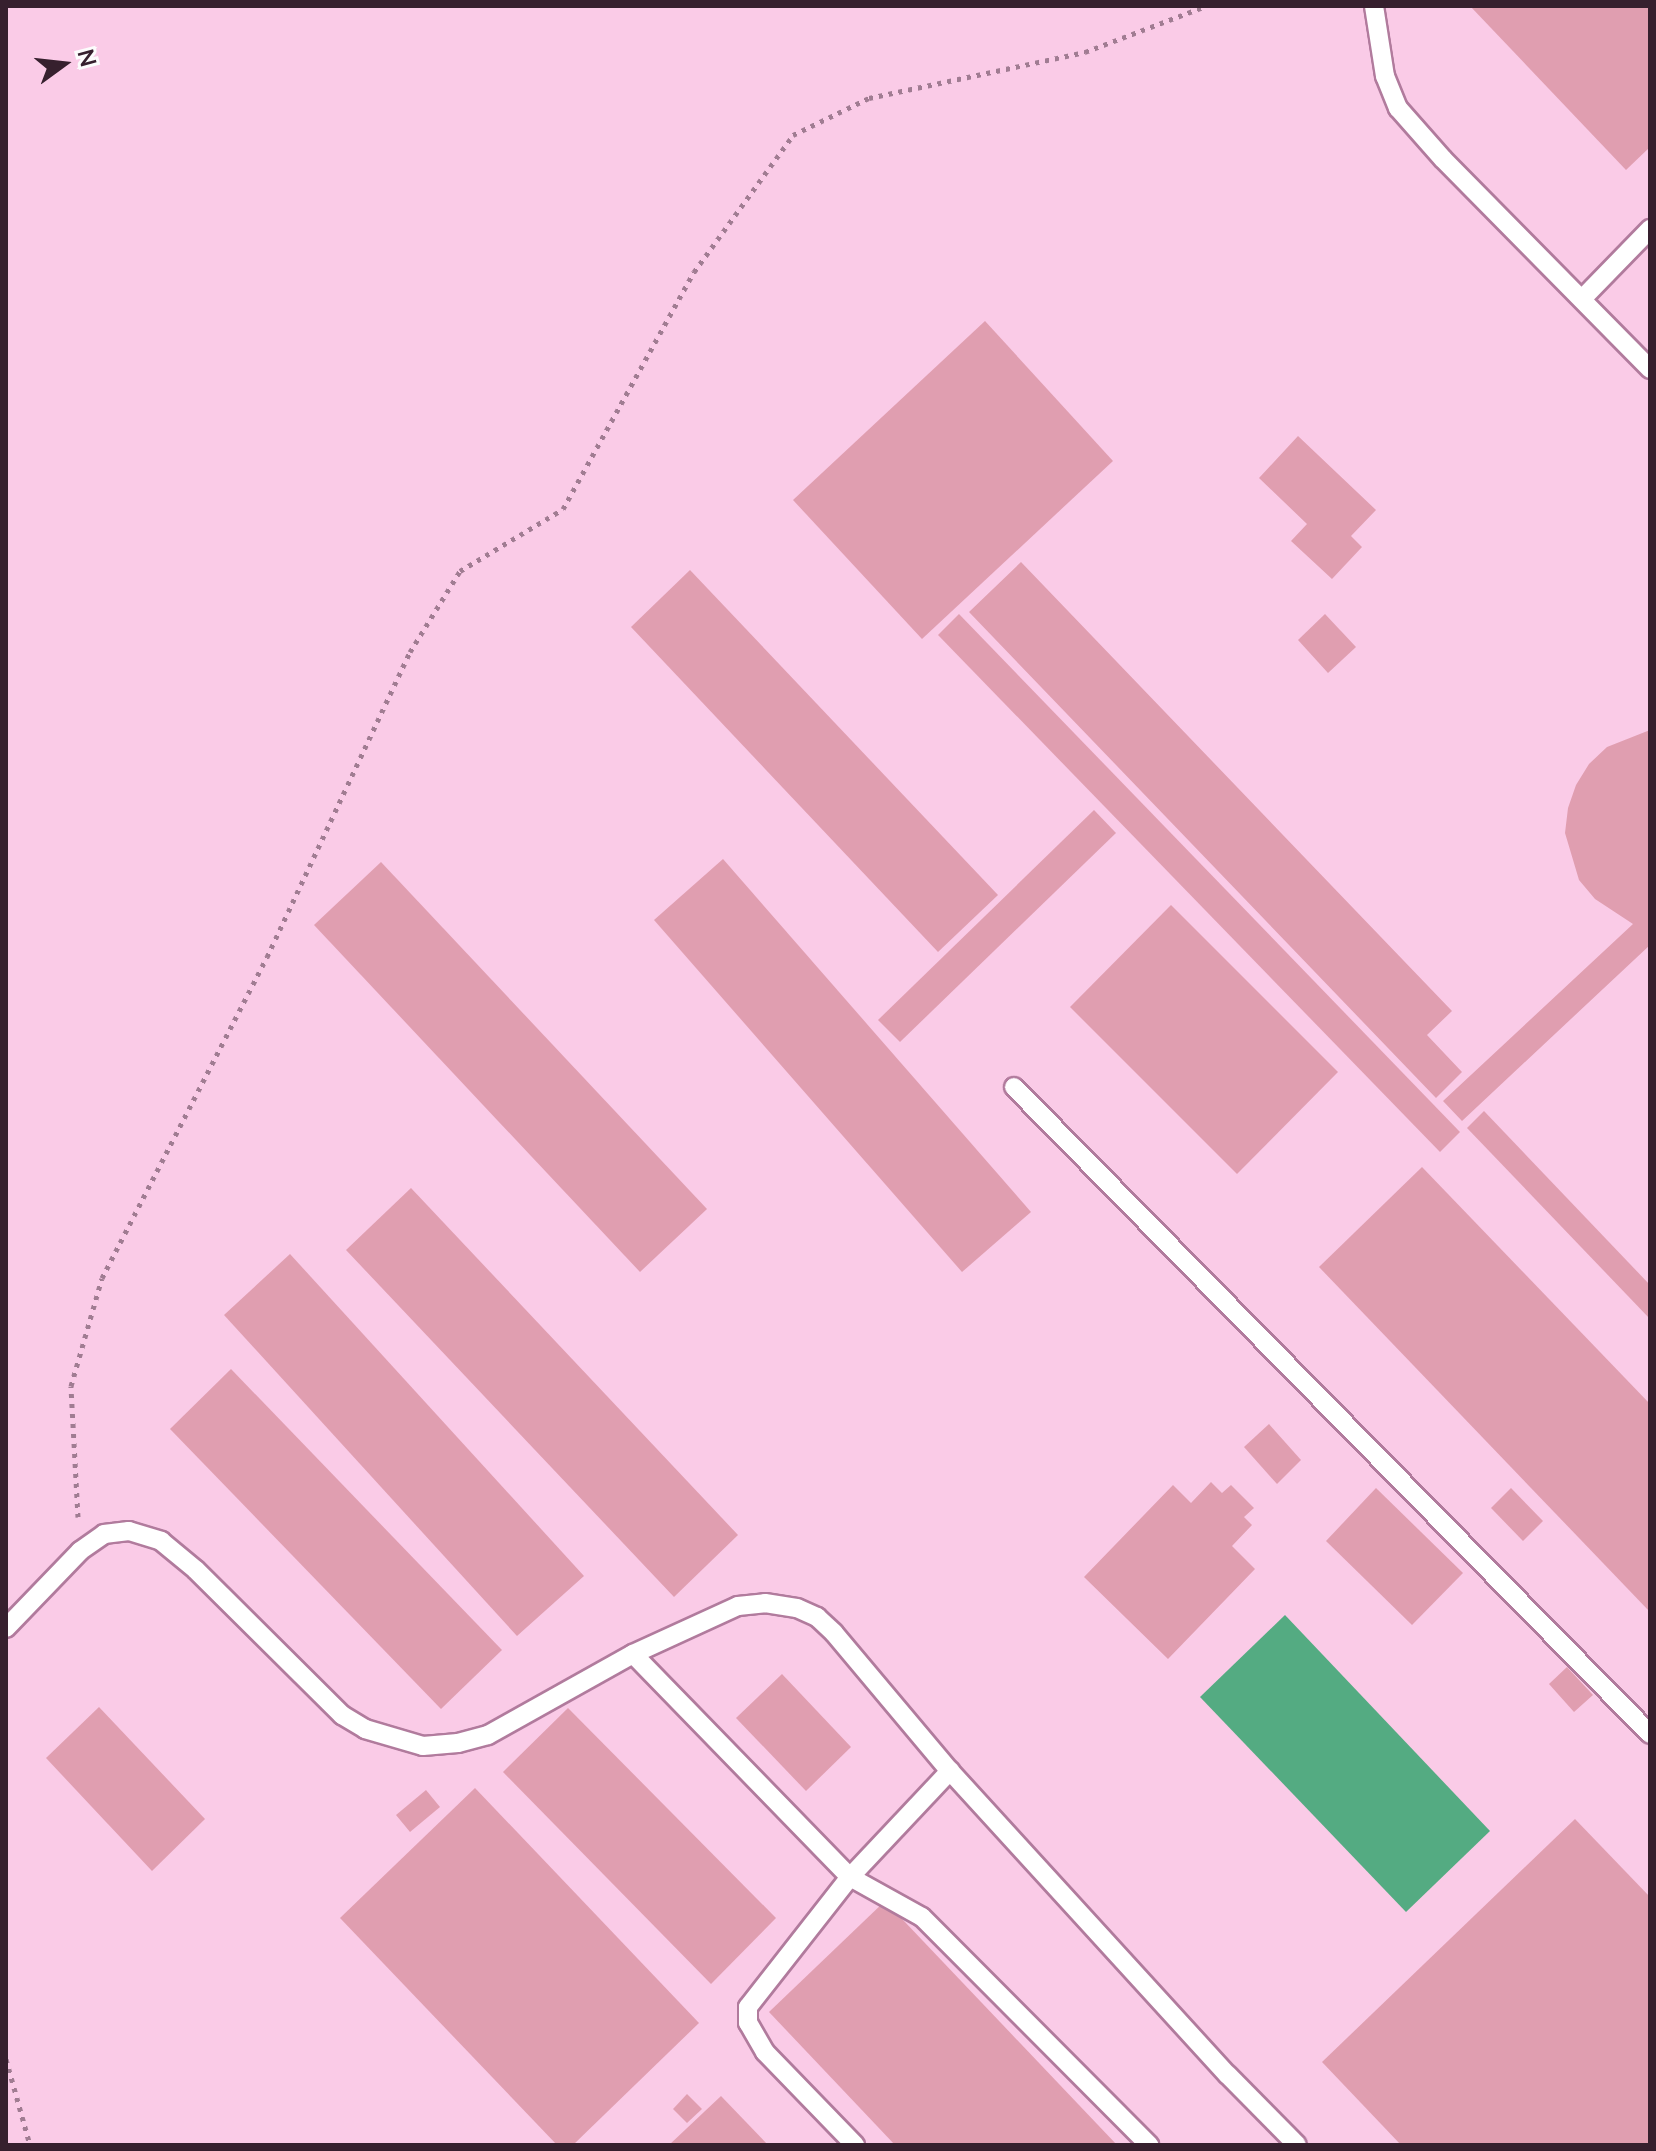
<!DOCTYPE html>
<html>
<head>
<meta charset="utf-8">
<style>
  body { margin:0 }
  #map { position:relative; width:1656px; height:2151px; overflow:hidden; background:#facbe7; font-family:Lato,sans-serif }
  div>[style] { position:absolute }
  .water>* { inset:0; background:#54ab82 }
  .building>* { inset:0; background:#e09eb0 }
  .path>* { height:5px; margin-top:-2.5px; transform-origin:0; background:repeating-linear-gradient(90deg,#a07c92 0 4px,transparent 0 10px) }
  .roads { filter:drop-shadow(2px 0 #b17b9d) drop-shadow(-2px 0 #b17b9d) drop-shadow(0 2px #b17b9d) drop-shadow(0 -2px #b17b9d) }
  .service>* { height:18px; margin:-9px; padding:0 9px; transform-origin:9px; border-radius:9px; background:#fff }
  span { translate:-50% -50%; white-space:nowrap; text-align:center; line-height:1.15; -webkit-text-stroke:6px #fcfcfc; paint-order:stroke }
  .frame { position:absolute; inset:0; border:8px solid #36202e; pointer-events:none }
  .north { position:absolute; left:24px; top:24px; width:80px; height:80px; -webkit-text-stroke:6px #fcfcfc; paint-order:stroke; rotate:75deg; font-size:22px; font-weight:700; line-height:32px; text-align:center; color:#36202e }
  .north::after { content:''; display:block; margin:auto; width:28px; height:36px; background:#36202e; clip-path:polygon(50% 0,100% 100%,50% 72%,0 100%) }
</style>
</head>
<body>
<div id="map">
  <div class="water">
    <i style="clip-path:polygon(1285px 1615px,1490px 1831px,1406px 1912px,1200px 1697px)"></i>
  </div>
  <div class="building">
    <i style="clip-path:polygon(1470px 6px,1650px 6px,1650px 147px,1626px 170px)"></i>
    <i style="clip-path:polygon(985px 321px,1113px 461px,922px 639px,793px 500px)"></i>
    <i style="clip-path:polygon(1298px 436px,1376px 510px,1351px 536px,1362px 547px,1332px 579px,1291px 541px,1307px 524px,1259px 478px)"></i>
    <i style="clip-path:polygon(1021px 562px,1452px 1011px,1427px 1035px,1462px 1072px,1436px 1098px,969px 612px)"></i>
    <i style="clip-path:polygon(690px 570px,998px 895px,938px 952px,631px 627px)"></i>
    <i style="clip-path:polygon(959px 614px,1460px 1132px,1440px 1152px,938px 635px)"></i>
    <i style="clip-path:polygon(1325px 614px,1356px 647px,1328px 673px,1298px 640px)"></i>
    <i style="clip-path:polygon(1650px 730px,1650px 945px,1462px 1121px,1443px 1101px,1633px 924px,1595px 899px,1579px 880px,1565px 833px,1568px 808px,1576px 785px,1589px 764px,1607px 747px)"></i>
    <i style="clip-path:polygon(1094px 810px,1116px 833px,900px 1042px,878px 1020px)"></i>
    <i style="clip-path:polygon(723px 859px,1031px 1212px,962px 1272px,654px 920px)"></i>
    <i style="clip-path:polygon(381px 862px,707px 1209px,640px 1272px,314px 925px)"></i>
    <i style="clip-path:polygon(1171px 905px,1338px 1072px,1237px 1174px,1070px 1007px)"></i>
    <i style="clip-path:polygon(1484px 1111px,1650px 1285px,1650px 1319px,1467px 1128px)"></i>
    <i style="clip-path:polygon(1422px 1167px,1650px 1404px,1650px 1612px,1319px 1267px)"></i>
    <i style="clip-path:polygon(411px 1188px,738px 1535px,674px 1597px,346px 1250px)"></i>
    <i style="clip-path:polygon(290px 1254px,584px 1576px,517px 1636px,224px 1315px)"></i>
    <i style="clip-path:polygon(231px 1369px,502px 1650px,441px 1709px,170px 1429px)"></i>
    <i style="clip-path:polygon(1269px 1424px,1301px 1460px,1277px 1484px,1244px 1447px)"></i>
    <i style="clip-path:polygon(1211px 1482px,1222px 1493px,1231px 1485px,1254px 1508px,1244px 1517px,1252px 1525px,1232px 1546px,1255px 1569px,1168px 1659px,1084px 1577px,1173px 1485px,1191px 1503px)"></i>
    <i style="clip-path:polygon(1376px 1488px,1463px 1573px,1412px 1625px,1326px 1541px)"></i>
    <i style="clip-path:polygon(1511px 1488px,1543px 1521px,1523px 1541px,1491px 1508px)"></i>
    <i style="clip-path:polygon(1567px 1667px,1593px 1695px,1574px 1712px,1549px 1684px)"></i>
    <i style="clip-path:polygon(782px 1674px,851px 1747px,806px 1791px,736px 1718px)"></i>
    <i style="clip-path:polygon(99px 1707px,205px 1819px,152px 1871px,46px 1758px)"></i>
    <i style="clip-path:polygon(568px 1708px,776px 1918px,711px 1984px,503px 1772px)"></i>
    <i style="clip-path:polygon(475px 1788px,699px 2023px,573px 2145px,557px 2145px,340px 1918px)"></i>
    <i style="clip-path:polygon(426px 1790px,440px 1807px,410px 1832px,396px 1815px)"></i>
    <i style="clip-path:polygon(1575px 1819px,1650px 1897px,1650px 2145px,1401px 2145px,1322px 2062px)"></i>
    <i style="clip-path:polygon(885px 1901px,1117px 2145px,895px 2145px,769px 2012px)"></i>
    <i style="clip-path:polygon(687px 2094px,702px 2109px,687px 2123px,673px 2109px)"></i>
    <i style="clip-path:polygon(721px 2096px,768px 2145px,669px 2145px)"></i>
  </div>
  <div class="path">
    <i style="left:78px;top:1517px;width:131px;rotate:-93.1deg"></i>
    <i style="left:71px;top:1386px;width:112px;rotate:-74deg"></i>
    <i style="left:102px;top:1278px;width:361px;rotate:-62.8deg"></i>
    <i style="left:267px;top:957px;width:337px;rotate:-64.9deg"></i>
    <i style="left:410px;top:652px;width:95px;rotate:-58.3deg"></i>
    <i style="left:460px;top:571px;width:120px;rotate:-31deg"></i>
    <i style="left:563px;top:509px;width:271px;rotate:-61.1deg"></i>
    <i style="left:694px;top:272px;width:169px;rotate:-54.1deg"></i>
    <i style="left:793px;top:135px;width:85px;rotate:-26deg"></i>
    <i style="left:869px;top:98px;width:221px;rotate:-12deg"></i>
    <i style="left:1085px;top:52px;width:129px;rotate:-20.8deg"></i>
    <i style="left:6px;top:2059px;width:89px;rotate:74.4deg"></i>
  </div>
  <div class="roads">
    <div class="service">
      <i style="left:1374px;top:6px;width:71px;rotate:81.1deg"></i>
      <i style="left:1385px;top:76px;width:35px;rotate:68deg"></i>
      <i style="left:1398px;top:108px;width:68px;rotate:48.6deg"></i>
      <i style="left:1443px;top:159px;width:295px;rotate:45.4deg"></i>
      <i style="left:1582px;top:299px;width:98px;rotate:-45.8deg"></i>
      <i style="left:1014px;top:1087px;width:907px;rotate:45.49deg"></i>
      <i style="left:6px;top:1628px;width:107px;rotate:-46.1deg"></i>
      <i style="left:80px;top:1551px;width:29px;rotate:-35deg"></i>
      <i style="left:104px;top:1534px;width:25px;rotate:-7deg"></i>
      <i style="left:129px;top:1531px;width:34px;rotate:17deg"></i>
      <i style="left:161px;top:1541px;width:45px;rotate:39.6deg"></i>
      <i style="left:196px;top:1570px;width:206px;rotate:44.8deg"></i>
      <i style="left:342px;top:1715px;width:27px;rotate:31deg"></i>
      <i style="left:365px;top:1729px;width:60px;rotate:16.3deg"></i>
      <i style="left:423px;top:1746px;width:35px;rotate:-5deg"></i>
      <i style="left:458px;top:1743px;width:31px;rotate:-15deg"></i>
      <i style="left:488px;top:1735px;width:166px;rotate:-29.2deg"></i>
      <i style="left:633px;top:1654px;width:115px;rotate:-24.6deg"></i>
      <i style="left:738px;top:1606px;width:27px;rotate:-6deg"></i>
      <i style="left:765px;top:1603px;width:32px;rotate:9deg"></i>
      <i style="left:797px;top:1608px;width:22px;rotate:24deg"></i>
      <i style="left:817px;top:1617px;width:23px;rotate:43deg"></i>
      <i style="left:834px;top:1633px;width:180px;rotate:50deg"></i>
      <i style="left:950px;top:1771px;width:412px;rotate:47.6deg"></i>
      <i style="left:1228px;top:2075px;width:98px;rotate:45.4deg"></i>
      <i style="left:633px;top:1654px;width:311px;rotate:45.8deg"></i>
      <i style="left:850px;top:1877px;width:82px;rotate:29.1deg"></i>
      <i style="left:922px;top:1917px;width:322px;rotate:45.1deg"></i>
      <i style="left:855px;top:2145px;width:129px;rotate:-134.1deg"></i>
      <i style="left:765px;top:2052px;width:34px;rotate:-120deg"></i>
      <i style="left:748px;top:2023px;width:16px;rotate:-90deg"></i>
      <i style="left:748px;top:2007px;width:165px;rotate:-51.9deg"></i>
      <i style="left:850px;top:1877px;width:146px;rotate:-46.7deg"></i>
    </div>
  </div>
  <div class="frame"></div>
  <div class="north">N</div>
</div>
</body>
</html>
